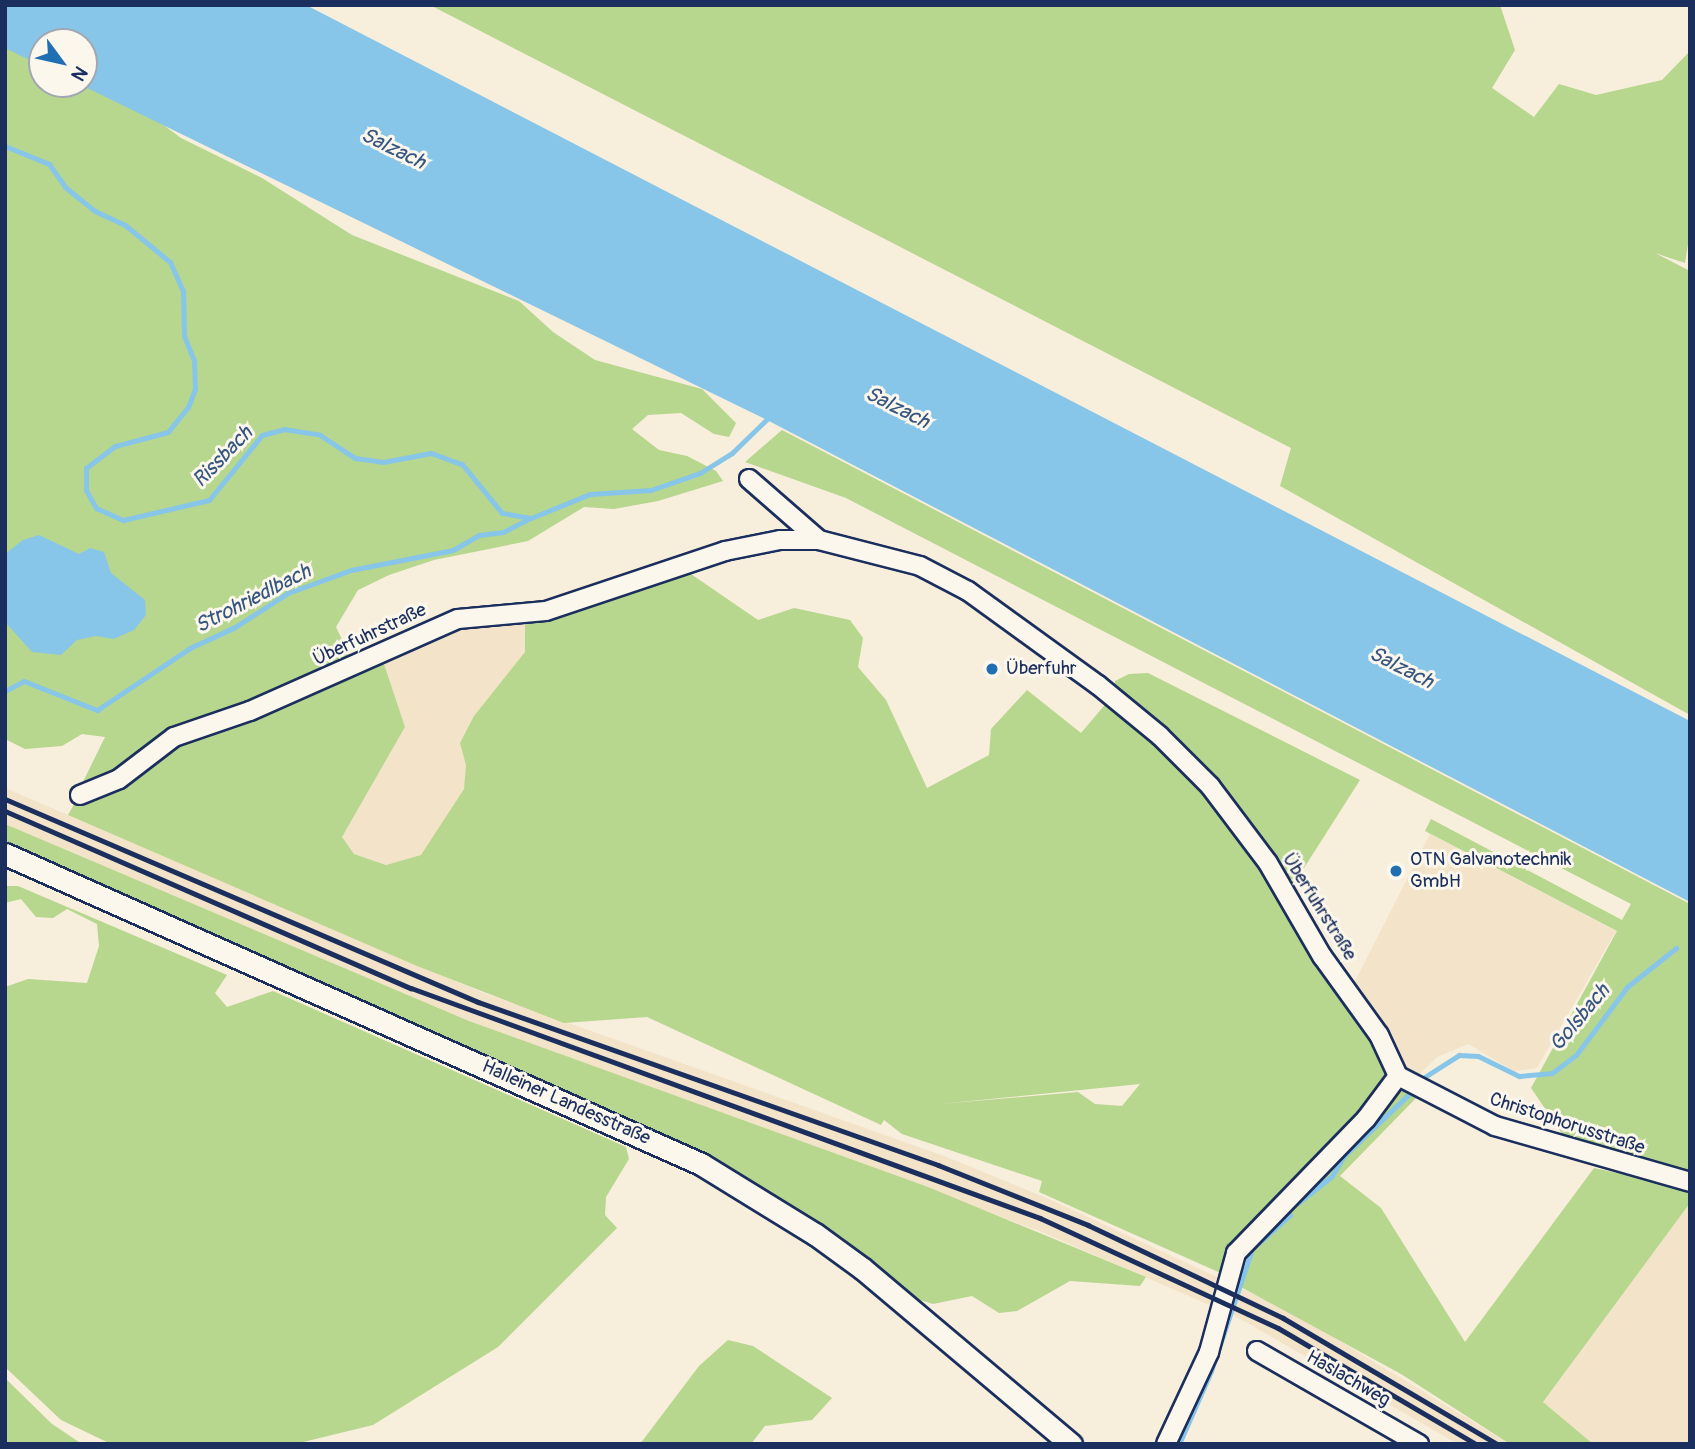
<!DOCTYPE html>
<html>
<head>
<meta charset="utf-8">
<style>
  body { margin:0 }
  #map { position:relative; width:1695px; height:1449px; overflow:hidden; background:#f7eedc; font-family:Pangolin,sans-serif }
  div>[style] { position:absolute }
  .built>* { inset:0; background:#f3e3c9 }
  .green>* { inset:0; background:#b7d68e }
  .water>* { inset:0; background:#87c6e8 }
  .stream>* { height:5px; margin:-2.5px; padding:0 2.5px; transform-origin:2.5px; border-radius:2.5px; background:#87c6e8 }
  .roads { filter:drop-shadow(2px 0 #1b2f5e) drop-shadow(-2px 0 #1b2f5e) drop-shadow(0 2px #1b2f5e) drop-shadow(0 -2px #1b2f5e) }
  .minor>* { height:18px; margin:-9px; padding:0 9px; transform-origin:9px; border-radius:9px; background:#fbf7ec }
  .major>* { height:21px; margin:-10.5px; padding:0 10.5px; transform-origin:10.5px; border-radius:10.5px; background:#fbf7ec }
  .rail>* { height:5px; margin:-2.5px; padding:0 2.5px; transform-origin:2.5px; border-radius:2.5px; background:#1b2f5e }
  .dots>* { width:19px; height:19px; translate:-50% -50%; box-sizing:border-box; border:4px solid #fbf7ec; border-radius:50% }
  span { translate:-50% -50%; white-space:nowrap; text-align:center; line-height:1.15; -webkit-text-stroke:6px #fbf7ec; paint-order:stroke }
  .street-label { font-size:19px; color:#1b2f5e }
  .poi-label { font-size:19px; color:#1b2f5e }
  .left { translate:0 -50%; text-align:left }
  .water-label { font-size:21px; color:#365580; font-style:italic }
  .frame { position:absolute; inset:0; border:7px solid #1b2f5e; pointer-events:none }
  .north { position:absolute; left:28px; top:28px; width:70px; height:70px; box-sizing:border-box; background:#fbf7ec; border:2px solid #a1a7b3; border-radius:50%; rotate:123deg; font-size:19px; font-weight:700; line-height:28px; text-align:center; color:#1b2f5e }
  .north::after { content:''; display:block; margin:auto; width:24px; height:32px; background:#1f6fb2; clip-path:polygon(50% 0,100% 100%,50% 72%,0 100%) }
</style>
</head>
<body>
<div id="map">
  <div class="built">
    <i style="clip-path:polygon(525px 618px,525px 652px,474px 716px,464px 789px,422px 855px,386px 865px,354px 854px,342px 837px,405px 727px,382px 658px,461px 625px)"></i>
    <i style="clip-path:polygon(5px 788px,481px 992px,944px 1156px,1049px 1199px,1290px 1311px,1510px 1444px,1458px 1444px,1237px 1317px,1037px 1230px,469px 1021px,5px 824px)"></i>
    <i style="clip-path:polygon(1430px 834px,1616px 931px,1537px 1068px,1514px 1071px,1468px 1044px,1437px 1057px,1416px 1078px,1404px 1067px,1353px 985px)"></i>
    <i style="clip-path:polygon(1690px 1203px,1690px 1444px,1593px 1444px,1543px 1402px)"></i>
  </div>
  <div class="green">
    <i style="clip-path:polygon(430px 5px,1500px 5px,1515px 50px,1492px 88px,1534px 117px,1559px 84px,1596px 95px,1662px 80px,1690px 51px,1690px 231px,1685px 263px,1655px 253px,1690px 271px,1690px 715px,1280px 486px,1291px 448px)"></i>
    <i style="clip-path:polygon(5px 39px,42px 60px,42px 84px,84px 84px,135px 104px,181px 138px,262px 178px,352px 235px,519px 301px,553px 332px,595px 360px,702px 389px,736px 423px,729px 437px,714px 434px,681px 413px,648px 415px,632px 429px,659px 450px,687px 456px,716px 471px,723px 481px,658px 501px,614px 509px,584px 507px,528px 541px,434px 560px,389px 575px,358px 590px,336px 627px,352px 660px,78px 792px,105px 737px,82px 734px,62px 746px,25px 749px,5px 739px)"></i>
    <i style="clip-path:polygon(782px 430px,1690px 904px,1690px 1172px,1563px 1135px,1531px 1088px,1617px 931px,1425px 831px,1431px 819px,1622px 920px,1631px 904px,846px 498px,745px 462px)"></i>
    <i style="clip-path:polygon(evenodd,688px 572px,758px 620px,794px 608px,850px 620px,863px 638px,858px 667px,886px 700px,927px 788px,989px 755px,991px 729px,1027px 690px,1081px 733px,1109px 700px,1165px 751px,1249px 844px,1375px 1043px,1386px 1069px,1378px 1096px,1293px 1187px,1237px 1238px,1225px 1275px,1039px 1192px,1042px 1181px,902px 1134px,884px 1120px,881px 1125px,647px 1017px,564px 1023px,417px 966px,68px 815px,77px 799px,175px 739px,382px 658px,405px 727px,342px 837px,354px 854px,386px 865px,421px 855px,464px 789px,466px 765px,460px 743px,474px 716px,525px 652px,525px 618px,688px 572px,1140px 1084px,1122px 1106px,1095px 1104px,1078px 1092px,940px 1104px,1140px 1084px)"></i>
    <i style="clip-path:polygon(1148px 673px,1360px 780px,1290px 890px,1154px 724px,1115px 687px,1115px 681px,1129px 674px)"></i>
    <i style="clip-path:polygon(5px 824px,469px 1021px,928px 1187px,1146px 1277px,1140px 1286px,1070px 1281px,1017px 1311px,999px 1313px,972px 1296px,933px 1304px,920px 1300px,824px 1226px,707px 1155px,5px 840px)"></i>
    <i style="clip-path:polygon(5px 886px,18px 886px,227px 975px,215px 993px,227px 1007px,273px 991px,626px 1147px,629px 1159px,606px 1197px,605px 1215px,617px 1228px,498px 1347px,373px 1425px,295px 1444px,111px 1444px,61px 1420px,5px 1367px,5px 987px,28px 979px,87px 983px,99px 946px,97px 924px,67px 909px,53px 918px,36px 917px,21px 899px,5px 903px)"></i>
    <i style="clip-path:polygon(1403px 1089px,1419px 1095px,1340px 1176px,1381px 1208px,1465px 1342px,1594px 1168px,1690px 1189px,1690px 1203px,1543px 1402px,1593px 1444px,1510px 1444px,1401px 1374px,1239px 1286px,1254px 1250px,1281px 1225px,1291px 1203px)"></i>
    <i style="clip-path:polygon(728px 1340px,753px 1346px,832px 1398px,812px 1420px,765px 1426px,751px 1444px,640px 1444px,699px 1366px)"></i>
    <i style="clip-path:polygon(5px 1378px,52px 1424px,82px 1444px,5px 1444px)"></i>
  </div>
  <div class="water">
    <i style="clip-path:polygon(5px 5px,306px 5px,1690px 721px,1690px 902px,767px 420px,79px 84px,84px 84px,84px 42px,42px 42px,42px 66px,5px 48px)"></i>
    <i style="clip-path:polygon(39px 535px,79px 554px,90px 548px,104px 552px,111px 573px,145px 600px,146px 615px,134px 630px,114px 639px,96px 636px,77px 640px,61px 655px,32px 652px,5px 622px,5px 554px,23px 540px)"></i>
  </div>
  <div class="stream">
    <i style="left:5px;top:146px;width:48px;rotate:22.2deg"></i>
    <i style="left:49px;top:164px;width:28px;rotate:55deg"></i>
    <i style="left:65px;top:187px;width:38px;rotate:39deg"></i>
    <i style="left:95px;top:211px;width:33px;rotate:25deg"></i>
    <i style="left:125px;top:225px;width:58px;rotate:39.4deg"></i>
    <i style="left:170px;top:262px;width:32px;rotate:66deg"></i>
    <i style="left:183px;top:291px;width:45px;rotate:88.7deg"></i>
    <i style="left:184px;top:336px;width:27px;rotate:68deg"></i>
    <i style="left:194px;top:361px;width:28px;rotate:88deg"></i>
    <i style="left:195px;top:389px;width:19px;rotate:111deg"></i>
    <i style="left:188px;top:407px;width:32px;rotate:129deg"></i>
    <i style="left:168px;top:432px;width:55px;rotate:165.2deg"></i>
    <i style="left:115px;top:446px;width:36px;rotate:143deg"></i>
    <i style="left:86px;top:468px;width:22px;rotate:90deg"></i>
    <i style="left:86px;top:490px;width:21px;rotate:61deg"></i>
    <i style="left:96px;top:508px;width:30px;rotate:24deg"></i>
    <i style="left:123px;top:520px;width:88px;rotate:-13.1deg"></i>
    <i style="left:209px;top:500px;width:84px;rotate:-50.8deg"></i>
    <i style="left:262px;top:435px;width:23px;rotate:-15deg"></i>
    <i style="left:284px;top:429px;width:36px;rotate:9deg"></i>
    <i style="left:320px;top:435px;width:42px;rotate:33.3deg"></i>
    <i style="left:355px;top:458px;width:28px;rotate:8deg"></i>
    <i style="left:383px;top:462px;width:49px;rotate:-10.6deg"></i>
    <i style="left:431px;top:453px;width:33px;rotate:20deg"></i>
    <i style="left:462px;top:464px;width:63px;rotate:50.8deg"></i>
    <i style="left:502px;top:513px;width:29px;rotate:10deg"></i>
    <i style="left:531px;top:518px;width:64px;rotate:-22.1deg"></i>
    <i style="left:590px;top:494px;width:61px;rotate:-3.8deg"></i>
    <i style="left:651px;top:490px;width:52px;rotate:-19.1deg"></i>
    <i style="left:700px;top:473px;width:38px;rotate:-32deg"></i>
    <i style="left:732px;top:453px;width:52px;rotate:-44.2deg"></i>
    <i style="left:5px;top:691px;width:21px;rotate:-28deg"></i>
    <i style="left:24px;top:681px;width:79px;rotate:21.7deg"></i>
    <i style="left:97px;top:710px;width:112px;rotate:-33.7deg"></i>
    <i style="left:190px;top:648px;width:50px;rotate:-25deg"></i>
    <i style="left:235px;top:627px;width:63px;rotate:-32.7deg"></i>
    <i style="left:288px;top:593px;width:67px;rotate:-20.1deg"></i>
    <i style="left:351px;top:570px;width:104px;rotate:-11.1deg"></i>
    <i style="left:453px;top:550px;width:30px;rotate:-30deg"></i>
    <i style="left:479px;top:535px;width:24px;rotate:-7deg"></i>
    <i style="left:503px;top:532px;width:29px;rotate:-27deg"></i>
    <i style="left:1423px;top:1078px;width:43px;rotate:-32.6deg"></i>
    <i style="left:1459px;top:1055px;width:19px;rotate:3deg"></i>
    <i style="left:1478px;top:1056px;width:46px;rotate:26deg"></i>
    <i style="left:1519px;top:1076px;width:33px;rotate:-5deg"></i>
    <i style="left:1552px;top:1073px;width:30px;rotate:-37deg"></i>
    <i style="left:1576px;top:1055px;width:85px;rotate:-53.1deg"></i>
    <i style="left:1627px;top:987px;width:63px;rotate:-38.5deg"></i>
    <i style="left:1298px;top:1203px;width:43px;rotate:-38.5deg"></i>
    <i style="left:1332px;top:1176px;width:23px;rotate:-59deg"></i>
    <i style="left:1344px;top:1156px;width:90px;rotate:-43.6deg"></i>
    <i style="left:1179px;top:1444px;width:80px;rotate:-66.3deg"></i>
    <i style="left:1211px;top:1371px;width:129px;rotate:-71.4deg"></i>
    <i style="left:1252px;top:1249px;width:51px;rotate:-41.8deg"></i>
  </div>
  <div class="roads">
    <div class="minor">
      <i style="left:749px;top:479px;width:93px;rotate:41.1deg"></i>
      <i style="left:819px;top:540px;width:104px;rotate:14.4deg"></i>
      <i style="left:920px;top:566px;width:54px;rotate:27.5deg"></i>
      <i style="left:968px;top:591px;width:160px;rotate:35.9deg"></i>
      <i style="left:1098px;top:685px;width:80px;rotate:39.4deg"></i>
      <i style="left:1160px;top:736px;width:71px;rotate:45deg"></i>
      <i style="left:1210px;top:786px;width:96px;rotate:53deg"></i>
      <i style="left:1268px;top:863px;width:108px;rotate:59.9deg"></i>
      <i style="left:1322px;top:956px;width:97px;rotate:54.2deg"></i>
      <i style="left:1379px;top:1035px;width:45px;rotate:65.1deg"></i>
      <i style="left:80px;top:795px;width:42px;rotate:-22.3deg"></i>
      <i style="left:119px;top:779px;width:69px;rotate:-37.4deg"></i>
      <i style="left:174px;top:737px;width:80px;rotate:-18.9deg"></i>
      <i style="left:250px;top:711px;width:227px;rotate:-23.9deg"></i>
      <i style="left:458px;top:619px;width:88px;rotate:-5.2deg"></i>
      <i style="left:546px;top:611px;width:189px;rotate:-18.5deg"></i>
      <i style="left:725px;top:551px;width:56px;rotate:-11.3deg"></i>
      <i style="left:780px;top:540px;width:39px"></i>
      <i style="left:1398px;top:1076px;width:109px;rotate:27.3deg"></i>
      <i style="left:1495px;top:1126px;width:203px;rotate:16deg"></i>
      <i style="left:1257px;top:1351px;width:187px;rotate:29.9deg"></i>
      <i style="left:1166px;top:1444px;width:102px;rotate:-64.9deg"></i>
      <i style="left:1209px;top:1352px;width:103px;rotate:-74.7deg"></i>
      <i style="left:1236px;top:1253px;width:187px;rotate:-45.9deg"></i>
      <i style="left:1366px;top:1119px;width:54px;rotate:-53.3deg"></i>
    </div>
    <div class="major">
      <i style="left:5px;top:854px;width:762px;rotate:24.01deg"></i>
      <i style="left:701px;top:1164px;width:134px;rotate:31.6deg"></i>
      <i style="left:815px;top:1234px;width:59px;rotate:36.1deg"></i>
      <i style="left:863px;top:1269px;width:272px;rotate:40.1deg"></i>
    </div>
  </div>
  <div class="rail">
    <i style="left:5px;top:799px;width:515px;rotate:23.23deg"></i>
    <i style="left:478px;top:1002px;width:488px;rotate:19.5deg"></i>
    <i style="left:938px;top:1165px;width:162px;rotate:21.8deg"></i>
    <i style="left:1088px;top:1225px;width:216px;rotate:25.5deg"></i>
    <i style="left:1283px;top:1318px;width:248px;rotate:30.5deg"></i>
    <i style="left:5px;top:811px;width:443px;rotate:23.6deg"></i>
    <i style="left:411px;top:988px;width:670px;rotate:20.09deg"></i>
    <i style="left:1040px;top:1218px;width:262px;rotate:24.8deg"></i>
    <i style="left:1278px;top:1328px;width:229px;rotate:30.4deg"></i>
  </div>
  <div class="dots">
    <i style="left:992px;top:669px;background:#1f6fb2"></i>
    <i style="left:1396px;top:871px;background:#1f6fb2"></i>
  </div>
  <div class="street-label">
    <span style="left:370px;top:635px;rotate:-25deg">Überfuhrstraße</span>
    <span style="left:1319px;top:907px;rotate:58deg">Überfuhrstraße</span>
    <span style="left:566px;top:1103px;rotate:24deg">Halleiner Landesstraße</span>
    <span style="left:1567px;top:1124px;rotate:18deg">Christophorusstraße</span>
    <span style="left:1348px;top:1379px;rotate:30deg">Haslachweg</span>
  </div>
  <div class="poi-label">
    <span class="left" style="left:1006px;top:669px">Überfuhr</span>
    <span class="left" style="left:1410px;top:871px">OTN Galvanotechnik<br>GmbH</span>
  </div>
  <div class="water-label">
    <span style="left:393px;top:149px;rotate:26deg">Salzach</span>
    <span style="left:897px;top:408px;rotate:27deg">Salzach</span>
    <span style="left:223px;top:457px;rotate:-46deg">Rissbach</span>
    <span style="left:253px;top:599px;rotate:-27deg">Strohriedlbach</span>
    <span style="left:1401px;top:668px;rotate:27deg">Salzach</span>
    <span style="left:1580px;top:1018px;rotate:-50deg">Golsbach</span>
  </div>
  <div class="frame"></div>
  <div class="north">N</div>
</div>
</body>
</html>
